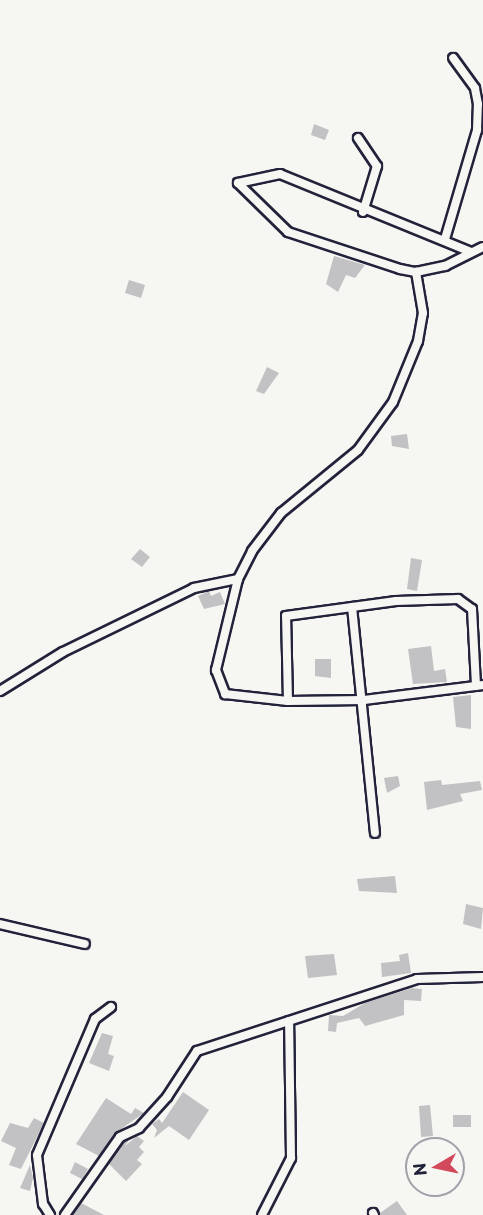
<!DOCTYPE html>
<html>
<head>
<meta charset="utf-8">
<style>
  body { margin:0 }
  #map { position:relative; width:483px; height:1215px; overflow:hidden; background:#f6f6f2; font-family:"Playpen Sans",sans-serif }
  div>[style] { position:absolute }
  .building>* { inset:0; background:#c2c2c4 }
  .roads { filter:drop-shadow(2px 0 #22223b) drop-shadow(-2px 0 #22223b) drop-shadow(0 2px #22223b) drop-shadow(0 -2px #22223b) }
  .minor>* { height:8px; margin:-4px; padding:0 4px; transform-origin:4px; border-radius:4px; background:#f6f6f2 }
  span { translate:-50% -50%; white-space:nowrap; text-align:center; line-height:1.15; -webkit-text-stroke:6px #f6f6f2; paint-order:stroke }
  .north { position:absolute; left:405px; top:1137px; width:60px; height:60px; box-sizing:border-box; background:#f6f6f2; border:2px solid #a1a1a9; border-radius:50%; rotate:261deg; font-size:16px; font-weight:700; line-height:24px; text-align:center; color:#22223b }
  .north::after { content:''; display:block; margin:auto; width:21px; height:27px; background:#d1495b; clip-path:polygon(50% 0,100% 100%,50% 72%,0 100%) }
</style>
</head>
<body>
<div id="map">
  <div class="building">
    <i style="clip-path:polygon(314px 124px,329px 130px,325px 140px,311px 135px)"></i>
    <i style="clip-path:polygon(334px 256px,365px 265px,355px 278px,346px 275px,338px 292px,326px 284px)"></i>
    <i style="clip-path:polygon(129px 280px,145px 285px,141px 298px,125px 293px)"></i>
    <i style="clip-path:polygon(267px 367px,279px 373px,264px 394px,256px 391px)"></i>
    <i style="clip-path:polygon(407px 434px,409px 449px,392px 446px,391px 436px)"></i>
    <i style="clip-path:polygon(140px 549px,150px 557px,142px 567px,131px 559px)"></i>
    <i style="clip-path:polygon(411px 558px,422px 560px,417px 591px,407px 589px)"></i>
    <i style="clip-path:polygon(209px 591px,211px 596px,220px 592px,225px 604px,204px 609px,198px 596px)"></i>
    <i style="clip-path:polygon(431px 646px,434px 671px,445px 669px,447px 682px,413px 684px,408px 649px)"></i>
    <i style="clip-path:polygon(315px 659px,331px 659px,331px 678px,315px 676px)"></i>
    <i style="clip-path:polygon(471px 695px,471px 729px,456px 727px,453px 697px)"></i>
    <i style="clip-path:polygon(398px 776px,400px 786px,387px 793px,384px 778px)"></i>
    <i style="clip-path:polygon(441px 780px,442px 785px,480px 781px,482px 790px,460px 794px,463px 801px,427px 810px,424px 782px)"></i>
    <i style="clip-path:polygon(395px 876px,397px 893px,359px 891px,357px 879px)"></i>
    <i style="clip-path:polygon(466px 904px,483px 908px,481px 929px,463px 924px)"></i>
    <i style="clip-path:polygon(408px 953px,411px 973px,382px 977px,381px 963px,400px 961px,399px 955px)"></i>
    <i style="clip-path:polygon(334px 954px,337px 975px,308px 978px,305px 956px)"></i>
    <i style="clip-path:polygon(412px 988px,422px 989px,421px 1001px,404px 1000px,404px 1015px,365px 1026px,359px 1018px,337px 1023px,336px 1032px,328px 1031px,329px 1015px,343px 1016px,365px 1003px)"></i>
    <i style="clip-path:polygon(102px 1033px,113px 1036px,108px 1054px,114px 1056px,109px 1071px,89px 1063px)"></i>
    <i style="clip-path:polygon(183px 1092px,209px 1110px,189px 1140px,169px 1126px,154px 1138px,157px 1130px,152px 1124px,159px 1119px,162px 1123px)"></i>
    <i style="clip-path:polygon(106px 1098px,131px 1114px,135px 1108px,144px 1113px,115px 1133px,99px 1156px,76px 1144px)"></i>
    <i style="clip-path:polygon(430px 1105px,433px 1136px,421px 1137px,419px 1106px)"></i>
    <i style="clip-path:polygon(453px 1115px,471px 1115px,471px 1127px,453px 1127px)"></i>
    <i style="clip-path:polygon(34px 1118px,44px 1123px,21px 1169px,9px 1165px,16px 1148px,1px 1141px,10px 1123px,28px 1128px)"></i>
    <i style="clip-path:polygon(137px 1136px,144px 1141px,139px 1147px,144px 1152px,137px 1160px,142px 1164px,126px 1181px,109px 1164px,124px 1142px,129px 1140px,125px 1146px)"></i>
    <i style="clip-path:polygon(75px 1162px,88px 1169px,82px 1179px,70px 1173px)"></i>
    <i style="clip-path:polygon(30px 1165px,33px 1178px,30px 1191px,20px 1188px)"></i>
    <i style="clip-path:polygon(397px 1201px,407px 1215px,380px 1215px,380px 1213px)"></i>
    <i style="clip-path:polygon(81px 1203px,104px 1215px,73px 1215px)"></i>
  </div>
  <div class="roads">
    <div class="minor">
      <i style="left:358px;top:138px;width:34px;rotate:56deg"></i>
      <i style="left:377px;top:166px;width:48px;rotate:106.9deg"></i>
      <i style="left:445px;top:239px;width:114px;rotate:-73.6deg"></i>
      <i style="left:477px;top:130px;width:26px;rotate:-88deg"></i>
      <i style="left:478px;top:104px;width:16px;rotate:-101deg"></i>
      <i style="left:475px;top:88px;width:37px;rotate:-126deg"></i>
      <i style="left:471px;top:252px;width:206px;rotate:-157.8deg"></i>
      <i style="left:280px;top:174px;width:43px;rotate:167.9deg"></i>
      <i style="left:238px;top:183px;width:70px;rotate:44.4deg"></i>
      <i style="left:288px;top:232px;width:118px;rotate:18.3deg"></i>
      <i style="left:400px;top:269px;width:16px;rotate:11deg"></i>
      <i style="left:416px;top:272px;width:30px;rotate:-12deg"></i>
      <i style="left:445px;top:266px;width:42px;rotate:-26.6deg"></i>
      <i style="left:238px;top:579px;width:94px;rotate:103.6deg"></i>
      <i style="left:216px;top:670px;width:26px;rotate:69deg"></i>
      <i style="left:225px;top:694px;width:63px;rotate:6.3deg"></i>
      <i style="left:288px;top:701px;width:76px;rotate:-0.8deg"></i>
      <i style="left:364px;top:700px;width:120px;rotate:-7.2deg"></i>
      <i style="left:352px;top:607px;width:227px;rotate:84.2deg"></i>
      <i style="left:0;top:691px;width:74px;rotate:-31.8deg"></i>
      <i style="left:63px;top:652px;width:146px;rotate:-26deg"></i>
      <i style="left:194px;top:588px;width:45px;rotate:-11.6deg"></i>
      <i style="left:238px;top:579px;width:31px;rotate:-63deg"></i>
      <i style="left:252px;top:551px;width:48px;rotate:-52.7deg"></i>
      <i style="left:281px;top:513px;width:99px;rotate:-39.3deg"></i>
      <i style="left:358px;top:450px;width:59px;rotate:-53.9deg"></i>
      <i style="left:393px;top:402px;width:66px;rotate:-67.7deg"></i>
      <i style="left:418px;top:341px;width:28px;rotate:-80deg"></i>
      <i style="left:423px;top:313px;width:42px;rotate:-99.7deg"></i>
      <i style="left:288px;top:701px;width:85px;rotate:-91.3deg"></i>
      <i style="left:286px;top:616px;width:111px;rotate:-7.8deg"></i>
      <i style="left:396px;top:601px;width:62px;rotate:-1.8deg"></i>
      <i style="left:458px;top:599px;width:17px;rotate:36deg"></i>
      <i style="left:472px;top:609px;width:77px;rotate:87deg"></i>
      <i style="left:0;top:924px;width:87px;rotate:13.2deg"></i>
      <i style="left:373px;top:1213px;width:2px;rotate:63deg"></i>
      <i style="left:50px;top:1215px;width:13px;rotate:-122deg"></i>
      <i style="left:43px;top:1204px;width:49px;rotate:-97deg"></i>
      <i style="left:37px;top:1155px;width:148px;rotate:-66.9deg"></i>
      <i style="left:95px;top:1019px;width:20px;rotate:-37deg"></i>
      <i style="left:65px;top:1215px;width:95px;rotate:-54.8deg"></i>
      <i style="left:120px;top:1137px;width:21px;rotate:-25deg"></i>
      <i style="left:139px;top:1128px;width:42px;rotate:-47.9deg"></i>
      <i style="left:167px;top:1097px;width:55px;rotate:-56.9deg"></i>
      <i style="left:197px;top:1051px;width:231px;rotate:-18.1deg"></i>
      <i style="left:417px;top:979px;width:66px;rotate:-1.7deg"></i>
      <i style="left:262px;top:1215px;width:64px;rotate:-63deg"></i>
      <i style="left:291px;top:1158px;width:137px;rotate:-90.8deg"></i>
    </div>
  </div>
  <div class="north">N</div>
</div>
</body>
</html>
